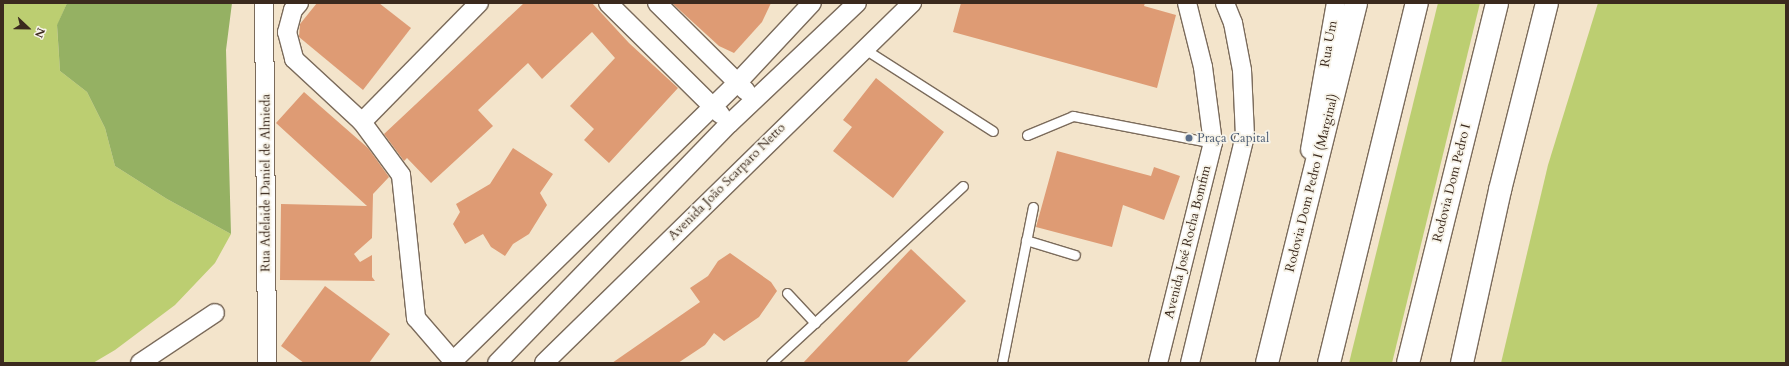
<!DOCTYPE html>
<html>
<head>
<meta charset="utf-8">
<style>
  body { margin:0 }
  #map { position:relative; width:1789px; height:366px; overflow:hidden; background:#f3e4cb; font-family:Cardo,serif }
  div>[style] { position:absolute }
  .green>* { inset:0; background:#bcce71 }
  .forest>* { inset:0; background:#95b163 }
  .building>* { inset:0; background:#de9b74 }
  .roads { filter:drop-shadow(1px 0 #7b6b5b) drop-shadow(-1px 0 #7b6b5b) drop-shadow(0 1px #7b6b5b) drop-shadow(0 -1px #7b6b5b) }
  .service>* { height:9px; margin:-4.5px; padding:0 4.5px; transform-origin:4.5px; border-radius:4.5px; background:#fff }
  .minor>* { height:18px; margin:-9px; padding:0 9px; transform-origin:9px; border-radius:9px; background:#fff }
  .trunk>* { height:22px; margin:-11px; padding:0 11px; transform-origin:11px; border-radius:11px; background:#fff }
  .motorway>* { height:22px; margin:-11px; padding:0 11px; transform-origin:11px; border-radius:11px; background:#fff }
  .dots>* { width:11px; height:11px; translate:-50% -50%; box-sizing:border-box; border:2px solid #f7f3e8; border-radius:50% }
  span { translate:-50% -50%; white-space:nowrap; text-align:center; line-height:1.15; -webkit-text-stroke:3.5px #f7f3e8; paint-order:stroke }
  .street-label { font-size:13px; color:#3b2a1e }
  .service-label { font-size:13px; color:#4e5e75 }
  .left { translate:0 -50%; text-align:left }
  .frame { position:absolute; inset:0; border:4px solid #3b2a1e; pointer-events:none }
  .north { position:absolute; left:8px; top:8px; width:40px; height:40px; -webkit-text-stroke:3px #f7f3e8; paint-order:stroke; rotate:112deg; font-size:11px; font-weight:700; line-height:16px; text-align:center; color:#3b2a1e }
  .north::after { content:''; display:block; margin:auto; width:14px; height:18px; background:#3b2a1e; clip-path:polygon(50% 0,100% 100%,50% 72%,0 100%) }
</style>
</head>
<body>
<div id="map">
  <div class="green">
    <i style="clip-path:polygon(3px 3px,67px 3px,57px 26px,60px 71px,87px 92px,105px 128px,115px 166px,167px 199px,231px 234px,215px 263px,175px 305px,115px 350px,93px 363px,3px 363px)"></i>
    <i style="clip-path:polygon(1438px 3px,1480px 3px,1392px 363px,1349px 363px)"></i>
    <i style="clip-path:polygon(1598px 3px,1786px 3px,1786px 363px,1501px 363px,1548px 165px)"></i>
  </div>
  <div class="forest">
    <i style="clip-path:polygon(67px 3px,232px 3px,226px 50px,231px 234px,167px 199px,115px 166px,105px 128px,87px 92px,60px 71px,57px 25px)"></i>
  </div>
  <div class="building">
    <i style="clip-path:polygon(317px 3px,379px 3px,411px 28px,363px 90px,299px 37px,300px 24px)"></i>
    <i style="clip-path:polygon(524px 3px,592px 3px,629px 43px,678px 88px,609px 163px,584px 140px,594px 129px,570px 106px,615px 58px,592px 32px,542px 79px,528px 63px,478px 110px,493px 126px,431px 183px,407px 158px,404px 161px,384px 134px)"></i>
    <i style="clip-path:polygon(672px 3px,771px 3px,762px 22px,734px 53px,719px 46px)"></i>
    <i style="clip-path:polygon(961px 3px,1145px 3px,1144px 6px,1176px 15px,1157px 88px,953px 32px)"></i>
    <i style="clip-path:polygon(876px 78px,944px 132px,893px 198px,833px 151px,852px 127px,843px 120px)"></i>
    <i style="clip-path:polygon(304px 92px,368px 148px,389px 177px,373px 194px,372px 238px,354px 254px,360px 262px,372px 255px,372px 277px,375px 281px,280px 280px,281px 204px,367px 206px,276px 123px)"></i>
    <i style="clip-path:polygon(513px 148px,553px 174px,540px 193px,547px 205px,529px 234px,513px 244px,505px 256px,491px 247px,483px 234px,465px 244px,453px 224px,460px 212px,456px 204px,490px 184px)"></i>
    <i style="clip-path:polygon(1057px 151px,1151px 176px,1154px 167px,1180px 176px,1164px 220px,1123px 205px,1112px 247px,1036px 227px)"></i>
    <i style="clip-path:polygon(911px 249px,966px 301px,906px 363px,803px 363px)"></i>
    <i style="clip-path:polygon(730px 253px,771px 282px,777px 291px,759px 317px,724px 341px,714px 333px,705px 345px,678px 363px,612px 363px,700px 302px,690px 288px,708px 276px,718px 261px)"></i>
    <i style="clip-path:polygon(325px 286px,390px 334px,369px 363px,304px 363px,281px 346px)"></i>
  </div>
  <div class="roads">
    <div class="service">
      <i style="left:863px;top:48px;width:154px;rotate:32.6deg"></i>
      <i style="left:1027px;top:135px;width:50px;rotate:-22.4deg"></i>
      <i style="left:1073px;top:116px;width:143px;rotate:10.9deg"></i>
      <i style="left:1026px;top:240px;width:51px;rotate:17deg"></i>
      <i style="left:787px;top:293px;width:41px;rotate:47deg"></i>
      <i style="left:771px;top:363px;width:261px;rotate:-42.7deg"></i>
      <i style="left:1002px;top:363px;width:159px;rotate:-78.8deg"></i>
    </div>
    <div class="minor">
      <i style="left:264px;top:3px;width:360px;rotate:89.5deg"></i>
      <i style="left:299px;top:3px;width:9px;rotate:131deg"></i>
      <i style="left:293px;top:10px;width:23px;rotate:105deg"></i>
      <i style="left:287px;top:32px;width:28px;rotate:75deg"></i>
      <i style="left:294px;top:59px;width:93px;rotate:42.8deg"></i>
      <i style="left:362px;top:122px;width:66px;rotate:53.7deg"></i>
      <i style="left:401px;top:175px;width:144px;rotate:84deg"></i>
      <i style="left:416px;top:318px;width:57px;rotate:49.3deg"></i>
      <i style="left:453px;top:361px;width:399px;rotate:-44.4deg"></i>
      <i style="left:738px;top:82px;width:108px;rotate:-46.9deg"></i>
      <i style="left:608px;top:3px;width:158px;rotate:44.7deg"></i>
      <i style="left:657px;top:3px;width:125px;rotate:44.7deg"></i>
      <i style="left:362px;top:122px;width:167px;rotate:-45.5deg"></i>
      <i style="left:1310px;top:150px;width:149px;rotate:-80deg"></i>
      <i style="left:140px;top:363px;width:90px;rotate:-33.7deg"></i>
      <i style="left:497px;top:363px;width:333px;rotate:-45.9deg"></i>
      <i style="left:729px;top:124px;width:176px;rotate:-43.4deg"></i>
      <i style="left:544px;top:363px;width:515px;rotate:-44.37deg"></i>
      <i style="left:1158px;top:363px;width:227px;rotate:-76deg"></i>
      <i style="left:1213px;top:143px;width:77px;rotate:-97.5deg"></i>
      <i style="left:1203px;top:67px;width:66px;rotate:-104deg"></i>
      <i style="left:1190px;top:363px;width:234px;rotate:-76.4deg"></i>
      <i style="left:1245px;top:136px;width:66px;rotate:-92.6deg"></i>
      <i style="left:1242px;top:70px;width:48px;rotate:-100.8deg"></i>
      <i style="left:1233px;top:23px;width:22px;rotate:-112deg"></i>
    </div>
    <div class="trunk">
      <i style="left:1267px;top:363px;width:371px;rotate:-76.1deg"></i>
      <i style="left:1462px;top:363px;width:177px;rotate:-77.6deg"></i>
      <i style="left:1500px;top:190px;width:193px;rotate:-75.9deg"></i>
    </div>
    <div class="motorway">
      <i style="left:1329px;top:363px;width:371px;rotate:-76.3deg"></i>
      <i style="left:1408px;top:363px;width:371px;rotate:-76.1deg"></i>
    </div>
  </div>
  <div class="dots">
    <i style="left:1189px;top:138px;background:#5c6f8a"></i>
  </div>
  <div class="street-label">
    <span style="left:1329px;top:44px;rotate:-80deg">Rua Um</span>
    <span style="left:727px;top:182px;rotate:-45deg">Avenida João Scarparo Netto</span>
    <span style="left:266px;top:183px;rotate:-90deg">Rua Adelaide Daniel de Almieda</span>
    <span style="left:1312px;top:183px;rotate:-76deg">Rodovia Dom Pedro I (Marginal)</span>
    <span style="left:1452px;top:183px;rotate:-76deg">Rodovia Dom Pedro I</span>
    <span style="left:1188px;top:242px;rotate:-76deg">Avenida José Rocha Bomfim</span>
  </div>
  <div class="service-label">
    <span class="left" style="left:1197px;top:138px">Praça Capital</span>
  </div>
  <div class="frame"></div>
  <div class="north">N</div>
</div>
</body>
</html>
